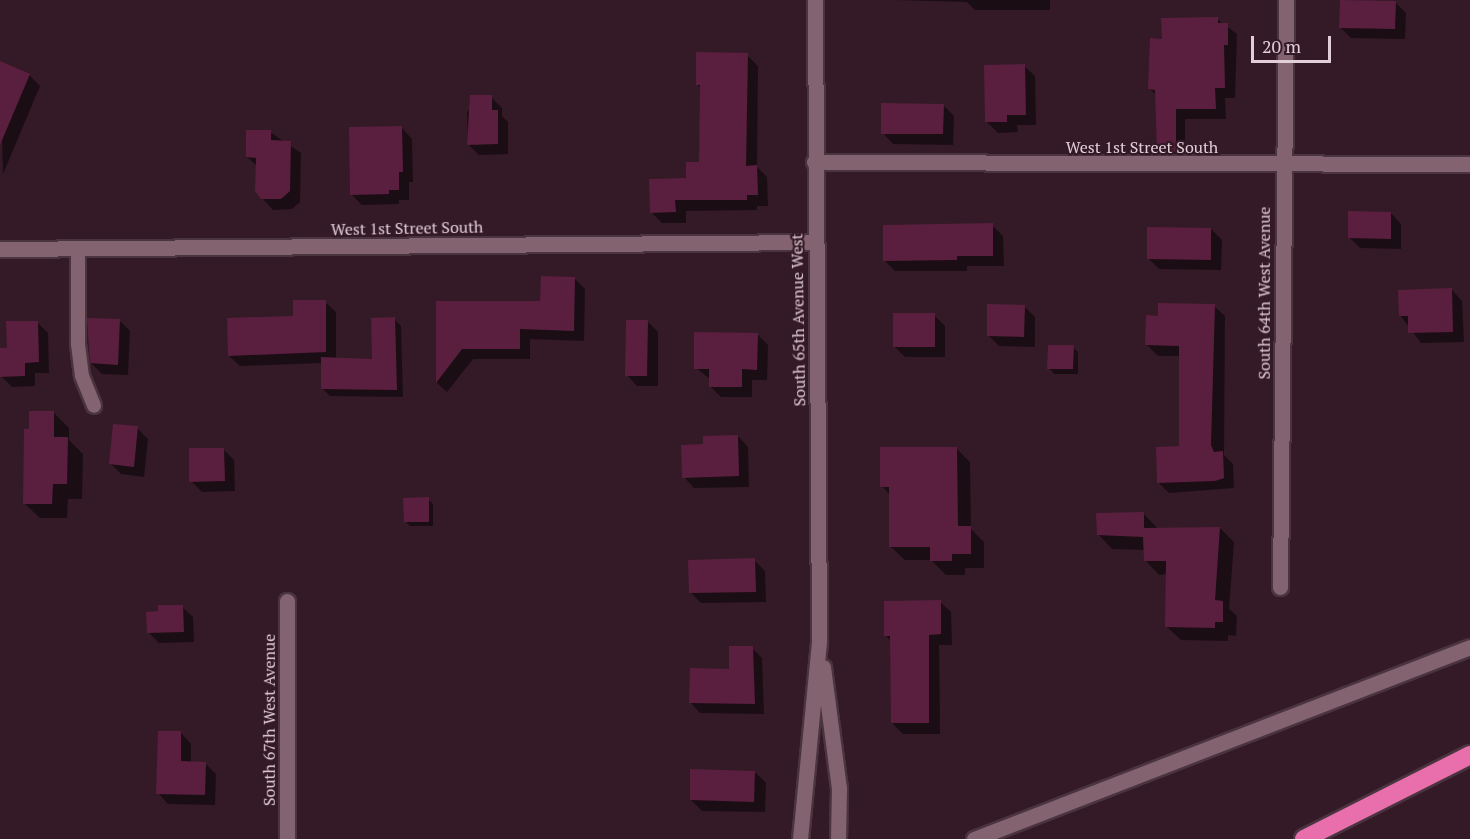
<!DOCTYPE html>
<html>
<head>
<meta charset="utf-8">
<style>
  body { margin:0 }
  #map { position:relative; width:1470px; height:839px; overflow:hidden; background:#341926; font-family:"PT Serif",serif }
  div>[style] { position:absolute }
  .shadow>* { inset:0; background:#0007 }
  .building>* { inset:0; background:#5a1f3e }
  .roads { filter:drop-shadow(2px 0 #4a343f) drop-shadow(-2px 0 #4a343f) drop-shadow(0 2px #4a343f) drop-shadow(0 -2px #4a343f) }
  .lane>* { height:14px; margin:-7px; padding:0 7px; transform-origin:7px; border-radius:7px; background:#846371 }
  .street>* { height:15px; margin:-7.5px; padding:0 7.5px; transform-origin:7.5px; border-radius:7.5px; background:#846371 }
  .secondary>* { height:15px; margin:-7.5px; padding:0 7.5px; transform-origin:7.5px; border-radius:7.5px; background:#846371 }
  .highway>* { height:18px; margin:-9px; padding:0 9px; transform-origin:9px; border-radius:9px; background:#e86fab }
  span { translate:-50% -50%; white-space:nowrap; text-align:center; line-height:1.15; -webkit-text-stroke:4.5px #341926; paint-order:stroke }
  .street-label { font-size:16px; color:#e2ced6 }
  .scale { position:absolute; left:1251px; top:36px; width:80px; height:27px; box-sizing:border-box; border:3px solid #e2ced6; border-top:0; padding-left:8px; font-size:18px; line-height:21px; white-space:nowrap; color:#e2ced6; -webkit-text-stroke:4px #341926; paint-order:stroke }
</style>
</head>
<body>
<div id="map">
  <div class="shadow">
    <i style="clip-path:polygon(895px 0,1050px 0,1050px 10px,975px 10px,967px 2px)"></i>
    <i style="clip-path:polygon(1395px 2px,1406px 13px,1405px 39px,1351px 38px,1340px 27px)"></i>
    <i style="clip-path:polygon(1217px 19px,1237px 34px,1235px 98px,1225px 98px,1226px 119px,1185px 119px,1185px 162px,1168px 162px,1158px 152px,1157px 96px,1150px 89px,1163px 40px)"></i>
    <i style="clip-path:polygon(747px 55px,758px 66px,757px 167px,767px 177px,768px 206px,757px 206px,757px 210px,686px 211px,686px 223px,662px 223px,651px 212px,700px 163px,702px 89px,697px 84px)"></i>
    <i style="clip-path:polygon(0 63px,29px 75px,40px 86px,3px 174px)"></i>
    <i style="clip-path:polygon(1024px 66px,1035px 76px,1036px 125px,1017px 125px,1018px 132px,998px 133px,987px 122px)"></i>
    <i style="clip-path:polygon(491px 97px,502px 108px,502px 116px,508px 122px,508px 154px,479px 155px,468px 144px,467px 112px)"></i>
    <i style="clip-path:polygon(943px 105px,954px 116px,953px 145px,893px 144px,883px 133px)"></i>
    <i style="clip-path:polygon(402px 128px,412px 139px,413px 182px,409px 182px,409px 200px,399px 200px,399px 204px,362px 205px,351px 194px)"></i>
    <i style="clip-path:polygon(270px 132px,301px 153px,300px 202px,292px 209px,273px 210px,262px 198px,257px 166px,247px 157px)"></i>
    <i style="clip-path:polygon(1391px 213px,1401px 224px,1401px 249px,1360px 248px,1349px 237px)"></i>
    <i style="clip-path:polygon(992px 225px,1003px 236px,1004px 266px,967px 266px,967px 271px,895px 271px,884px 260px)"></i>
    <i style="clip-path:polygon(1211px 229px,1222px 240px,1221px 270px,1159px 269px,1148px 258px)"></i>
    <i style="clip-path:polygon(575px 279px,585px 289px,584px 341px,530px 339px,530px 359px,473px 359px,447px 392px,437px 383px,437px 302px,542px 303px)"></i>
    <i style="clip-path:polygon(1452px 290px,1462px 301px,1464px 342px,1421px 343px,1400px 315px)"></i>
    <i style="clip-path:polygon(325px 302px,336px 312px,336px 359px,373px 360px,394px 319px,401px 326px,403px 397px,330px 396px,322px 388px,323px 363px,240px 366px,229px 356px)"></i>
    <i style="clip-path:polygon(1024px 306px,1035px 317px,1035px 347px,999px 346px,988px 335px)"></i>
    <i style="clip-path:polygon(1214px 306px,1225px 316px,1224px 455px,1233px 464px,1234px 488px,1169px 493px,1158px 482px,1180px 447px,1180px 356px,1158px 356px,1147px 345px,1159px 317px)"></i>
    <i style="clip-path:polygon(934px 315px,945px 326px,945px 357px,905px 357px,894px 346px)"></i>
    <i style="clip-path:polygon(119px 320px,130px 331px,128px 375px,102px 374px,91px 363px)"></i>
    <i style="clip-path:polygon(37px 322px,48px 333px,49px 373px,35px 373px,35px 386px,12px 387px,1px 376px,8px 349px)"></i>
    <i style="clip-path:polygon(648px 322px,658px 332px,658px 386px,637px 386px,627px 375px)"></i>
    <i style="clip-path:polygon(757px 334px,768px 345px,767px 380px,752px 380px,752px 397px,721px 397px,710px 386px,710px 379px,696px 368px)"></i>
    <i style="clip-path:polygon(1073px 347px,1078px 352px,1078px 374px,1054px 374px,1049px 368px)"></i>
    <i style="clip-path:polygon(54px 413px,69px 428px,69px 440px,83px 454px,82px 499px,68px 499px,67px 518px,40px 518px,24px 503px,30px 431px)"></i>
    <i style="clip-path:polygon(137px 428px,148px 439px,144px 477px,121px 474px,110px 463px)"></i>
    <i style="clip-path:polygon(738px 436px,748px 447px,749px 487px,694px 488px,684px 477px,705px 445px)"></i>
    <i style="clip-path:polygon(956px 448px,970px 462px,971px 529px,984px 542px,984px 568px,965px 568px,965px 575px,946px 575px,931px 560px,905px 560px,891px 547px,890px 495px,882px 486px)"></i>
    <i style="clip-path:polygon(223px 449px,234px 460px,235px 491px,202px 492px,191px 481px)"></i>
    <i style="clip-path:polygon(428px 499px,433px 504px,433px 526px,410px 526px,405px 521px)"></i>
    <i style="clip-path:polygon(1143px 513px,1158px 529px,1220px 528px,1234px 542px,1229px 609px,1237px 616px,1236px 636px,1228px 635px,1228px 641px,1181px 640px,1166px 626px,1168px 574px,1159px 575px,1145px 560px,1145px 550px,1112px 549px,1098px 534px)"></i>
    <i style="clip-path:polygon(754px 560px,765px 571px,766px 602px,701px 603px,690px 592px)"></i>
    <i style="clip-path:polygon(940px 602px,951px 612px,952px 645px,939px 645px,940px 734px,903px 734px,892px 723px,891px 641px,885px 635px)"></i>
    <i style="clip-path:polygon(182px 607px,193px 617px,194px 642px,159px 643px,148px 632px)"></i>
    <i style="clip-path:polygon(752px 648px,762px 658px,764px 714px,700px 713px,691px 703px)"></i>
    <i style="clip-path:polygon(181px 733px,191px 744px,191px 763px,205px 763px,216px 774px,215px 805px,168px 804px,158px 793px)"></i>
    <i style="clip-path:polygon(755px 772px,766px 783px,765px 812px,702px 811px,691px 800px)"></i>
  </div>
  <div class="building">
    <i style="clip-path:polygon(1340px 0,1396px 1px,1395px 29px,1339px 28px)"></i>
    <i style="clip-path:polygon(1218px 17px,1218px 23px,1228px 23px,1228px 45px,1224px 45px,1225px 88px,1215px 88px,1216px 109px,1176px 109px,1176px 152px,1157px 152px,1155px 90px,1148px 89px,1150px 38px,1162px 39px,1161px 18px)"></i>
    <i style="clip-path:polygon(696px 52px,748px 53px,746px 166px,757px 165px,758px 195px,747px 195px,747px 200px,675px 200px,676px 212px,650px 213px,649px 179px,686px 178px,686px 162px,699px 162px,700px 85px,696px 85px)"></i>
    <i style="clip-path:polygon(0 61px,30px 74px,0 145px)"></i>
    <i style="clip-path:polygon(1025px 64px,1026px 115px,1007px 115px,1007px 122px,985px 122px,984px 65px)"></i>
    <i style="clip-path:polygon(470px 95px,492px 95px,492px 110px,498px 110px,498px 144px,467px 145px)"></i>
    <i style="clip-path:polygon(881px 103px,944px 104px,943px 134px,881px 134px)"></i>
    <i style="clip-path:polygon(402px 126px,403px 172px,399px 172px,399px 190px,389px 190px,389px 194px,350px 195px,349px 127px)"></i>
    <i style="clip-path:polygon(246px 130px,271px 130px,271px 140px,291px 141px,290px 191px,281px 199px,261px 199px,255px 191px,256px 158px,246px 157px)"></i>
    <i style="clip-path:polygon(1348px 211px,1391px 212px,1391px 239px,1348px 238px)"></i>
    <i style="clip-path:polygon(993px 223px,993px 256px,957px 256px,957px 260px,883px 261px,883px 225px)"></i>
    <i style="clip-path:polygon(1147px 227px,1211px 228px,1211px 260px,1147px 259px)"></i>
    <i style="clip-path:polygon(541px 276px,575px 277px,574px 331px,520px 329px,520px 349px,462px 349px,436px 383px,436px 301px,540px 301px)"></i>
    <i style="clip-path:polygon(1452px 288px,1453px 332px,1408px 333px,1408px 316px,1399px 316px,1398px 290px)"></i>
    <i style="clip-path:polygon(293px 300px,326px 300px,326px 352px,228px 356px,227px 318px,293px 316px)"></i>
    <i style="clip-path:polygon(1158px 303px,1215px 304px,1211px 445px,1214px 452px,1223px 451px,1224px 478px,1215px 481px,1157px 483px,1156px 447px,1179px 446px,1179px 346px,1145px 345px,1146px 315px,1158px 316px)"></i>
    <i style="clip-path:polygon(987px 304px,1025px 305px,1024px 337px,987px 336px)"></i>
    <i style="clip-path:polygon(893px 313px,935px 313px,935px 347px,893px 347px)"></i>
    <i style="clip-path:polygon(395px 317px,397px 390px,321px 389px,321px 357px,372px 359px,371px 318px)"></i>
    <i style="clip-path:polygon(87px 318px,120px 319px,118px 365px,90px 363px)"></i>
    <i style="clip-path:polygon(626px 320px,648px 320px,647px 376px,625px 376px)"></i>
    <i style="clip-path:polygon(6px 321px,38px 321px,39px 362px,25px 363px,25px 376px,0 377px,0 348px,7px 348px)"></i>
    <i style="clip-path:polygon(694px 332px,758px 333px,757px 370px,742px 369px,742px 387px,709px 387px,709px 369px,694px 369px)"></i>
    <i style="clip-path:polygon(1048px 345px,1074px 345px,1073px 369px,1047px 369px)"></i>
    <i style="clip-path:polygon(29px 411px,54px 411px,54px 437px,68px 437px,67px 484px,53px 484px,52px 504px,23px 504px,24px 429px,29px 429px)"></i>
    <i style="clip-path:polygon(113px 424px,138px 426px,134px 467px,109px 464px)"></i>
    <i style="clip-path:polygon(738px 435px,739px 476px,682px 478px,681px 445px,703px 444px,703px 436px)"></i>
    <i style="clip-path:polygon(880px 447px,957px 447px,958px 526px,971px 526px,971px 554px,952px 554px,952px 561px,930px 561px,930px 547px,889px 547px,889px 487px,880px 487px)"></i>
    <i style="clip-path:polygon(189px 448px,224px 448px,225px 481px,189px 482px)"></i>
    <i style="clip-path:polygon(429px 497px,429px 522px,404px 522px,403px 498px)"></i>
    <i style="clip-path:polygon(1144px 512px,1144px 528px,1220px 527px,1215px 600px,1223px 601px,1223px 622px,1215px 622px,1215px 628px,1165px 627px,1166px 561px,1144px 561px,1143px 537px,1097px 535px,1096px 513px)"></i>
    <i style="clip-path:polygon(755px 558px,756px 592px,689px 593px,688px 560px)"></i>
    <i style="clip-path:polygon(941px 600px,941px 634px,929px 635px,929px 723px,891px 723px,890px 636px,884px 636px,884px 601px)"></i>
    <i style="clip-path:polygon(158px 605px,183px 605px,184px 632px,147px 633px,146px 612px,158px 611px)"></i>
    <i style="clip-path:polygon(729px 646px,753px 646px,755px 704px,689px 703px,690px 668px,729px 669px)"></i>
    <i style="clip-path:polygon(158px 731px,181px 731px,181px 761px,206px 762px,205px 795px,156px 794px)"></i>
    <i style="clip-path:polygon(690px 769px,755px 771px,754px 802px,690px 800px)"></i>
  </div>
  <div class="roads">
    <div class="lane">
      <i style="left:78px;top:249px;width:95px;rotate:90deg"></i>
      <i style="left:78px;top:344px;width:32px;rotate:83deg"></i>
      <i style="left:82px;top:376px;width:32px;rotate:68deg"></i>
    </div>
    <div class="street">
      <i style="left:814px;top:162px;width:656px;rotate:0.17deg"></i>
      <i style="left:0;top:249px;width:815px;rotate:-0.49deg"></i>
      <i style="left:1280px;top:587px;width:587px;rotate:-89.41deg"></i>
      <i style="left:287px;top:839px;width:238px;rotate:-90deg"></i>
    </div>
    <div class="secondary">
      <i style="left:823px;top:667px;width:122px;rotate:82.5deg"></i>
      <i style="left:839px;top:788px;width:51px;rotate:91.1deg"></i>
      <i style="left:800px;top:839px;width:200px;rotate:-84.5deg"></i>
      <i style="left:819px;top:640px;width:640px;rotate:-90.36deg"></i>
      <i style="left:974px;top:839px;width:532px;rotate:-21.16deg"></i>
    </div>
    <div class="highway">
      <i style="left:1304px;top:839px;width:186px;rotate:-26.8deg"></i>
    </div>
  </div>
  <div class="street-label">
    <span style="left:1142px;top:147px">West 1st Street South</span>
    <span style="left:407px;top:228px;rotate:-1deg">West 1st Street South</span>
    <span style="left:1264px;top:293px;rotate:-90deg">South 64th West Avenue</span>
    <span style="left:798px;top:320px;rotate:-91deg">South 65th Avenue West</span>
    <span style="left:269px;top:720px;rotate:-90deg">South 67th West Avenue</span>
  </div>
  <div class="scale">20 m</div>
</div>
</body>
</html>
